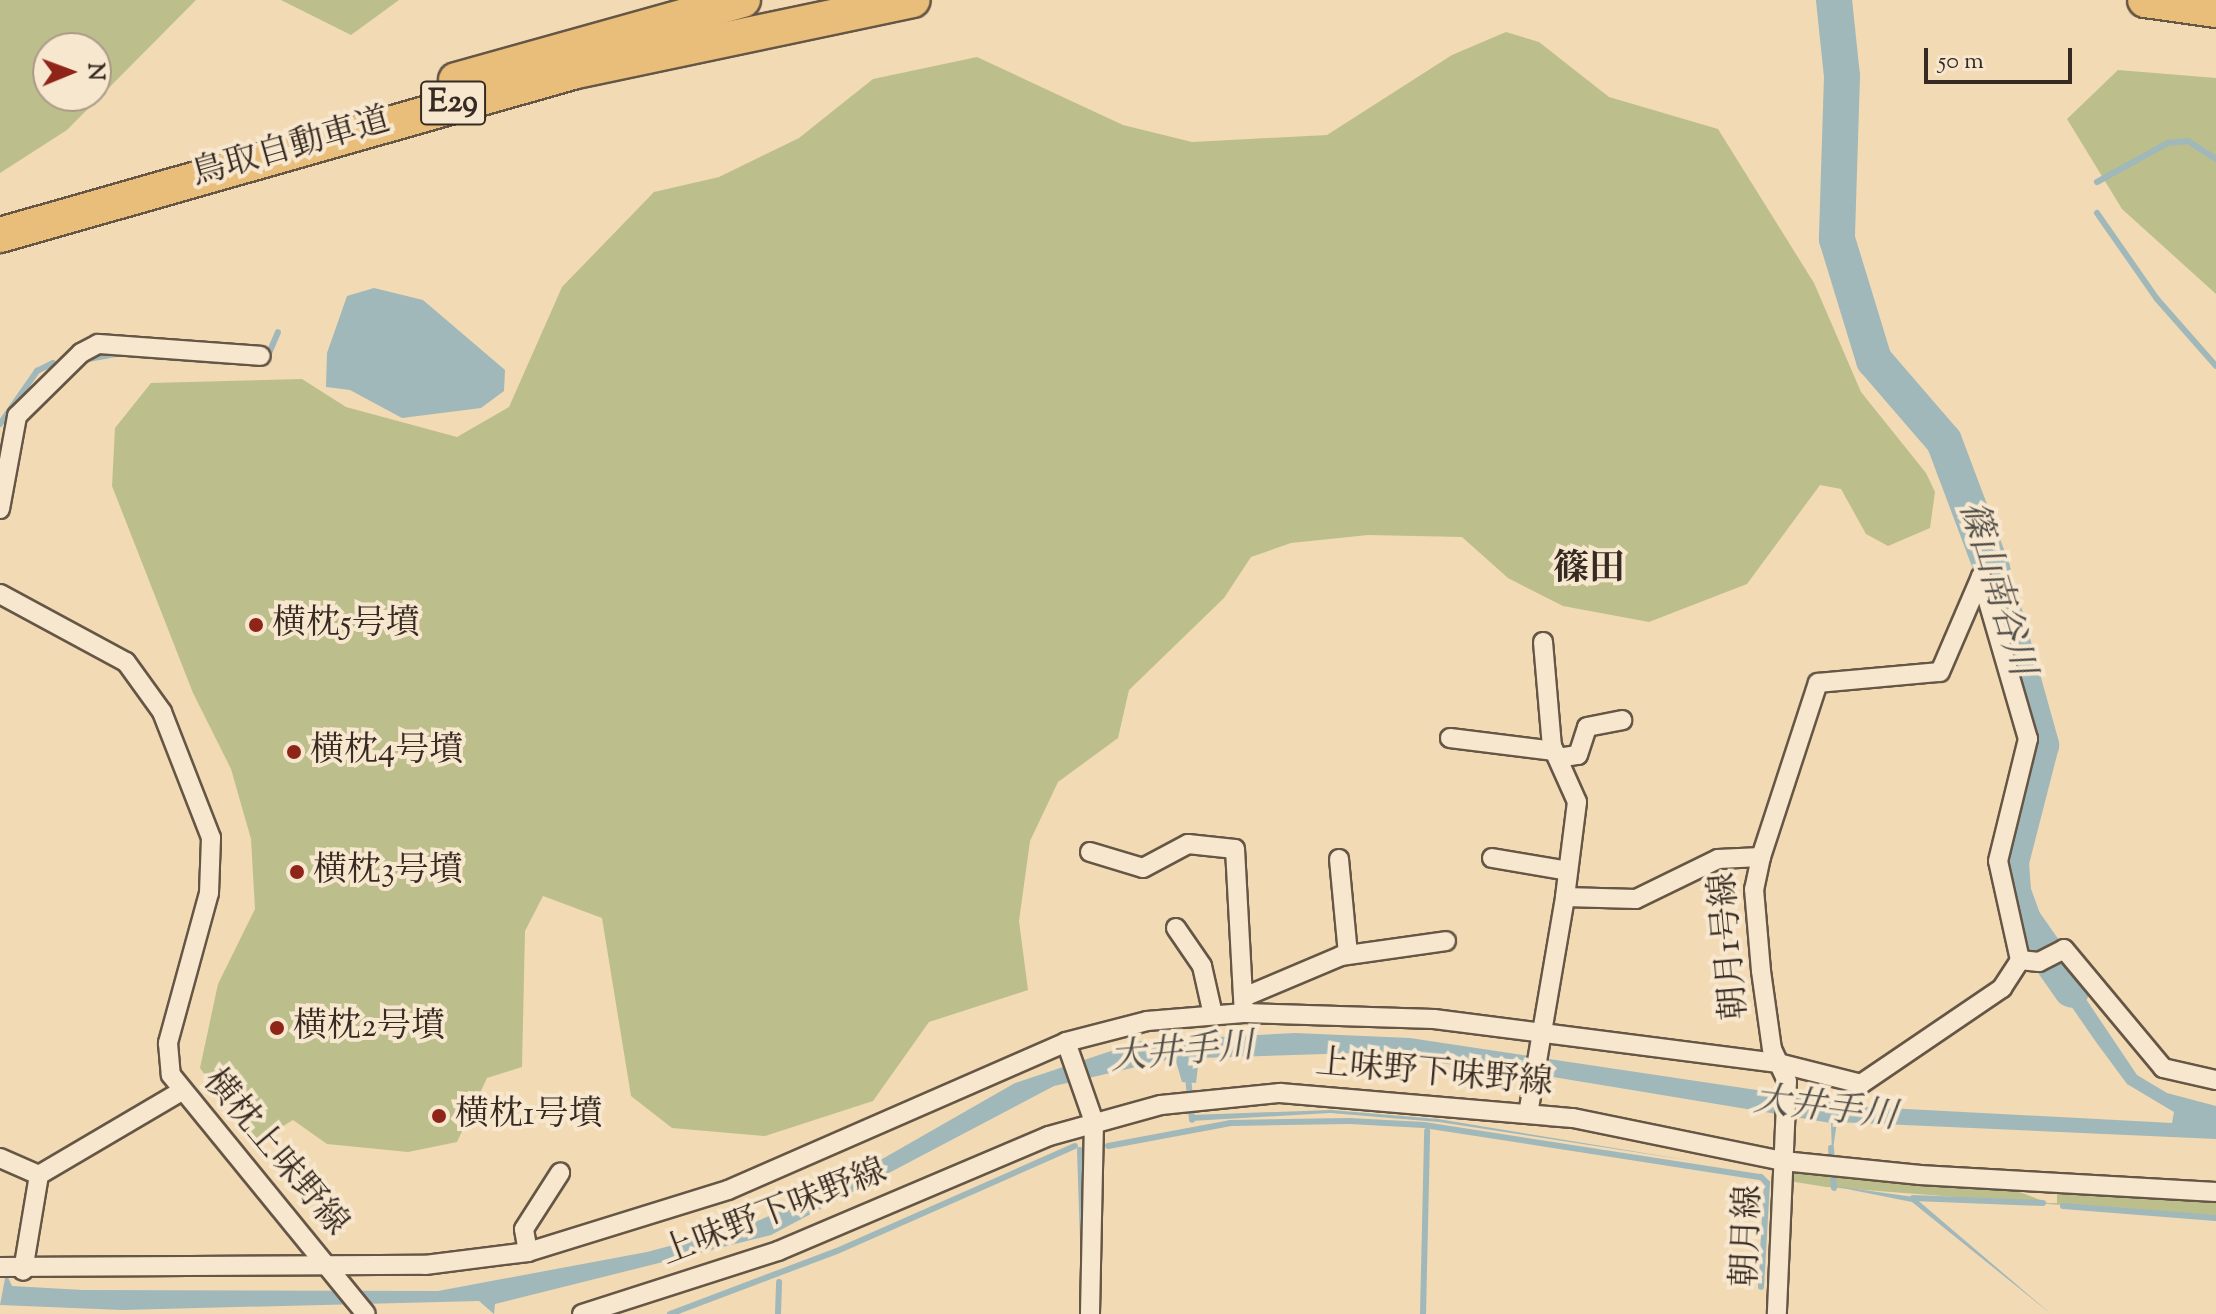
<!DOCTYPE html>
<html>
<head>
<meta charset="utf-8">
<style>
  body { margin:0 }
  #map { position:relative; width:2216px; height:1314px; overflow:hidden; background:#f2dab4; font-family:"Sorts Mill Goudy","Noto Serif JP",serif }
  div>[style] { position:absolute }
  .green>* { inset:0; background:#bcbf8c }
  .water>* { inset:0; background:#a0b8b9 }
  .stream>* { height:6px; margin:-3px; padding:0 3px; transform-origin:3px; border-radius:3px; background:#a0b8b9 }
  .river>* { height:36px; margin:-18px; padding:0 18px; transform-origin:18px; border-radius:18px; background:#a0b8b9 }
  .roads { filter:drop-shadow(2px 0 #655646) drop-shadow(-2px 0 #655646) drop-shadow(0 2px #655646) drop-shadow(0 -2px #655646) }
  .street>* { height:18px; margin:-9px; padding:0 9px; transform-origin:9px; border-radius:9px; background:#f7e7ce }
  .highway>* { height:34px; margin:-17px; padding:0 17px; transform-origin:17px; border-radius:17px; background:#e9bd7a }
  .dots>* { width:22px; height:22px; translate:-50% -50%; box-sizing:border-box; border:4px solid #f7e7ce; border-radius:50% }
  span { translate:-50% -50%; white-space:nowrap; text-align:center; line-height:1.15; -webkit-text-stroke:8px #f7e7ce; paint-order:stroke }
  .shield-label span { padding:2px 6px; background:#f7e7ce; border:2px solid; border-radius:6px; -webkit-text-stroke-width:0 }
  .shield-label { font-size:32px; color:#362a22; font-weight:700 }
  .street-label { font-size:34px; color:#362a22 }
  .poi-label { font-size:34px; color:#362a22 }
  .left { translate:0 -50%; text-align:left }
  .neighbourhood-label { font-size:36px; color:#362a22; font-weight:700 }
  .water-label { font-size:36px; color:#504e48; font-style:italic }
  .north { position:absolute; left:32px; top:32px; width:80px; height:80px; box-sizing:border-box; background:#f7e7ce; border:2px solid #aa9b89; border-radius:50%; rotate:89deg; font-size:22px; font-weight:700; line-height:32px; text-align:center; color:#362a22 }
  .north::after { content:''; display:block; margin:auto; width:28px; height:36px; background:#8f2418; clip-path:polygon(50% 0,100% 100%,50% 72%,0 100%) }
  .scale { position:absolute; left:1924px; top:48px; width:148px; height:36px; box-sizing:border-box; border:4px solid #362a22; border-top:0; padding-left:10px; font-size:24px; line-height:28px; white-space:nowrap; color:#362a22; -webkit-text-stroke:6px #f7e7ce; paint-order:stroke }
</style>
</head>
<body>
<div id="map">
  <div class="green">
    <i style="clip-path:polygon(evenodd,0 0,196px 0,67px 130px,0 173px,0 0,48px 48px,96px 48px,96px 96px,48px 96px,48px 48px)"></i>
    <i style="clip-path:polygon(281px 0,399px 0,351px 35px)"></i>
    <i style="clip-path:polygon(1506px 32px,1539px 42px,1609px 97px,1718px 129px,1814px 283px,1861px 392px,1926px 473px,1935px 492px,1930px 528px,1888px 546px,1866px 534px,1841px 489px,1820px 485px,1747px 584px,1649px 622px,1563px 606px,1508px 578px,1462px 537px,1368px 535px,1291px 543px,1251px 557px,1224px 598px,1129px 690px,1118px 738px,1058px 782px,1030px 841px,1019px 921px,1028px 990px,929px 1022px,873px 1101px,765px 1136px,672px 1128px,631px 1096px,602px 918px,543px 896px,525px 931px,522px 1067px,487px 1078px,457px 1142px,408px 1152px,327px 1144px,293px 1120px,255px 1143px,200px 1068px,218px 984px,255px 909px,251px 839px,231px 769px,193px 693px,112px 486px,115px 428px,151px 383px,302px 379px,346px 407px,457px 437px,509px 407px,562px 287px,654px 192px,719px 177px,799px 138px,873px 79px,977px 57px,1123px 125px,1192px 142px,1327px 135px,1452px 55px)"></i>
    <i style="clip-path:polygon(2118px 70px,2216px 78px,2216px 294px,2122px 209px,2067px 119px)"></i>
    <i style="clip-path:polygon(1794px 1168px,2007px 1187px,2048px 1203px,2057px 1203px,2057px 1193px,2042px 1190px,2216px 1199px,2216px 1217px,1826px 1187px,1789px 1181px)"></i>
  </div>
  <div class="water">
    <i style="clip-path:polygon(374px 288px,423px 300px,505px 370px,504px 391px,481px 408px,402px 418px,350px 390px,326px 387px,327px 353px,347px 296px)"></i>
    <i style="clip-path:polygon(2051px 947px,2137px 1075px,2167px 1093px,2216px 1106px,2216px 1139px,1837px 1122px,1832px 1156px,1831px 1123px,1547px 1076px,1356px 1053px,1199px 1058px,1196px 1083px,1182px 1082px,1175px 1058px,1054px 1086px,771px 1235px,495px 1304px,494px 1314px,479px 1301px,122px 1310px,0 1305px,6px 1273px,12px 1286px,83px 1290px,438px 1291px,647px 1252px,748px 1225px,821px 1194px,1015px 1083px,1141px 1041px,1295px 1033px,1410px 1038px,1869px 1107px,2172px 1123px,2174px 1112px,2127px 1084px,2096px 1042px,2044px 967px,2038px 952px)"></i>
    <i style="clip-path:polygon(1331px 1110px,1438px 1119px,1693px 1161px,1439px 1122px,1330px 1113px,1191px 1121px,1191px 1115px)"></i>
    <i style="clip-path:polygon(1827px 1185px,1914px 1197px,2051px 1314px,1912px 1202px)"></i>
  </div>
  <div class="stream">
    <i style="left:2097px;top:182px;width:81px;rotate:-28.8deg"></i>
    <i style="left:2168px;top:143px;width:20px;rotate:-6deg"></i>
    <i style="left:2188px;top:141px;width:33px;rotate:33deg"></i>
    <i style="left:2097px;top:213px;width:105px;rotate:55.1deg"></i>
    <i style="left:2157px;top:299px;width:89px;rotate:48.6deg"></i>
    <i style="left:135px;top:355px;width:92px;rotate:4.4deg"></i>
    <i style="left:267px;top:358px;width:28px;rotate:-67deg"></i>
    <i style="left:88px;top:359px;width:28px;rotate:-10deg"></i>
    <i style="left:0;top:424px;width:65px;rotate:-55.1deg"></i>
    <i style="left:37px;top:371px;width:18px;rotate:-27deg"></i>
    <i style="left:1188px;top:1076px;width:44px;rotate:84.8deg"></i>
    <i style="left:1108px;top:1146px;width:125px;rotate:-10.6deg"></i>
    <i style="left:1231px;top:1123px;width:118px;rotate:-1deg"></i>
    <i style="left:1349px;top:1121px;width:75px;rotate:3.1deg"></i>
    <i style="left:1424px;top:1125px;width:341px;rotate:8.8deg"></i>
    <i style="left:1761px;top:1177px;width:8px;rotate:45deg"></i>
    <i style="left:1767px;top:1183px;width:104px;rotate:93.3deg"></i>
    <i style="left:1831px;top:1148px;width:40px;rotate:85.7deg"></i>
    <i style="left:1080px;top:1150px;width:92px;rotate:88.1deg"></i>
    <i style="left:1913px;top:1198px;width:130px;rotate:2.2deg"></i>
    <i style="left:2063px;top:1206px;width:153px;rotate:4.5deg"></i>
    <i style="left:670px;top:1314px;width:178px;rotate:-20.7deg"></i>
    <i style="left:837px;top:1251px;width:260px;rotate:-23.8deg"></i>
    <i style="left:778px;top:1314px;width:32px;rotate:-88deg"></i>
    <i style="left:1423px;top:1314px;width:183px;rotate:-88.7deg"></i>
  </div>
  <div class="river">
    <i style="left:1834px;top:0;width:76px;rotate:84deg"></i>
    <i style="left:1842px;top:76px;width:163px;rotate:91.8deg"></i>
    <i style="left:1837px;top:239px;width:127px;rotate:73deg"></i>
    <i style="left:1874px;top:360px;width:107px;rotate:49.2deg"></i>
    <i style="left:1944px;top:441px;width:137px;rotate:69.4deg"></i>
    <i style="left:1992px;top:569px;width:183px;rotate:74.4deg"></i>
    <i style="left:2041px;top:745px;width:121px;rotate:104.4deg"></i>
    <i style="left:2011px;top:862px;width:30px;rotate:86deg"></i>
    <i style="left:2013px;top:892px;width:30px;rotate:70deg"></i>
    <i style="left:2023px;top:920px;width:85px;rotate:55deg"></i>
  </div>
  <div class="roads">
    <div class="street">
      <i style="left:0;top:509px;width:95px;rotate:-79.6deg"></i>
      <i style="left:17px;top:416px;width:90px;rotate:-44.5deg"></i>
      <i style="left:81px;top:353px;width:19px;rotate:-28deg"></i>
      <i style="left:98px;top:344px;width:163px;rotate:4.2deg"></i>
      <i style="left:0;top:594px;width:143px;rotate:28.4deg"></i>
      <i style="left:126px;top:662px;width:62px;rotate:54.2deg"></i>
      <i style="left:162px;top:712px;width:135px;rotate:68.7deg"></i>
      <i style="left:211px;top:838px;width:55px;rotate:92.1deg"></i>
      <i style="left:209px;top:893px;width:156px;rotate:105.3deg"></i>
      <i style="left:168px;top:1043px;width:32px;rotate:85deg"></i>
      <i style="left:171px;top:1075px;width:308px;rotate:50.8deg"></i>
      <i style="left:1543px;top:642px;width:104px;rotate:85.1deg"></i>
      <i style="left:1552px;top:746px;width:61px;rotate:65.9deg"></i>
      <i style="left:1577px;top:802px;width:96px;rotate:97.2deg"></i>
      <i style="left:1450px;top:738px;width:105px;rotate:7.1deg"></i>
      <i style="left:1558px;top:758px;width:20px;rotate:-9deg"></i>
      <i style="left:1578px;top:755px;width:29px;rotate:-72deg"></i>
      <i style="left:1587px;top:727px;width:36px;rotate:-11deg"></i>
      <i style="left:1090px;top:852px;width:55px;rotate:16.8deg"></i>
      <i style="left:1143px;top:868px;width:51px;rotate:-28.1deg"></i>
      <i style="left:1188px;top:844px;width:47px;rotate:6.1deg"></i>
      <i style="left:1235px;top:849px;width:164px;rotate:86.9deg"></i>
      <i style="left:1761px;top:857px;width:183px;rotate:-71.9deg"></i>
      <i style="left:1818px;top:683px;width:122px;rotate:-5.2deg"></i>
      <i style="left:1940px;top:672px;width:103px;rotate:-66.7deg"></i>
      <i style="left:1492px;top:858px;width:77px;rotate:9.7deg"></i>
      <i style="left:1339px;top:859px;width:96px;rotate:84.6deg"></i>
      <i style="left:1176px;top:928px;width:46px;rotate:55.6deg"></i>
      <i style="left:1202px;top:966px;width:50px;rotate:77.3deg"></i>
      <i style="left:2020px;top:960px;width:19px;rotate:6deg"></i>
      <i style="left:2039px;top:962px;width:28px;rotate:-27deg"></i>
      <i style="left:2064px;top:949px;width:155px;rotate:50.2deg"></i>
      <i style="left:2163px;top:1068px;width:54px;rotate:12.8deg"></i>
      <i style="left:1244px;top:997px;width:105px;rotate:-22.9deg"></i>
      <i style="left:1341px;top:956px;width:106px;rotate:-8.1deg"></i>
      <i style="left:1066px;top:1042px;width:85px;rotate:70.7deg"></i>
      <i style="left:1094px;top:1122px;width:192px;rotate:91.2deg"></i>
      <i style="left:1528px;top:1114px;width:220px;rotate:-80.3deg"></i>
      <i style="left:1565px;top:897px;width:71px;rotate:1.6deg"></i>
      <i style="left:1636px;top:899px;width:91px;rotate:-26deg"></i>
      <i style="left:1718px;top:859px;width:43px;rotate:-2.7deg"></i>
      <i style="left:1761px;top:857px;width:33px;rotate:102deg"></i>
      <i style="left:1754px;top:889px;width:82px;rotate:85.1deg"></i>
      <i style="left:1761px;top:971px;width:79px;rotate:82deg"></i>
      <i style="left:1772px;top:1049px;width:35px;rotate:65deg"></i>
      <i style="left:1787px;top:1081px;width:233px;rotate:92.5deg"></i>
      <i style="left:0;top:1158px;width:43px;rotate:23.6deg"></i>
      <i style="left:39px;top:1175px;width:97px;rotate:99.5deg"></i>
      <i style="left:39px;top:1175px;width:164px;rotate:-30.5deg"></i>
      <i style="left:528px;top:1252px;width:23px;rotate:-100deg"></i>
      <i style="left:524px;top:1229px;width:67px;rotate:-57.3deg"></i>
      <i style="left:0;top:1267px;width:425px;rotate:-0.3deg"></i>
      <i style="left:425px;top:1265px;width:104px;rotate:-7.2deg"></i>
      <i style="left:528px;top:1252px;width:209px;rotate:-17.2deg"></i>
      <i style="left:728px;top:1190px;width:369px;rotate:-23.6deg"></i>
      <i style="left:1066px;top:1042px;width:84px;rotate:-14.5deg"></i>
      <i style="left:1147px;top:1021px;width:97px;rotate:-4.7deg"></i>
      <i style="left:1244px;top:1013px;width:190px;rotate:1.8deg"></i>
      <i style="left:1434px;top:1019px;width:347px;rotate:7.3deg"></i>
      <i style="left:1778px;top:1063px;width:86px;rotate:14.2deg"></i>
      <i style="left:1861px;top:1084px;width:171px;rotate:-34.2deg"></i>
      <i style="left:2002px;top:988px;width:33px;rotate:-57deg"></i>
      <i style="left:2020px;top:960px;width:101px;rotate:-102.5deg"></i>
      <i style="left:1998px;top:861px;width:126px;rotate:-76.2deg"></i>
      <i style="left:2028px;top:739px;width:169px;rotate:-106.2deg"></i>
      <i style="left:582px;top:1314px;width:206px;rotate:-17.8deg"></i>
      <i style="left:778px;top:1251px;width:294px;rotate:-23deg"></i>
      <i style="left:1049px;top:1136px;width:116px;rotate:-15.5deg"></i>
      <i style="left:1161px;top:1105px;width:120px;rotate:-5.8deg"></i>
      <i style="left:1280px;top:1093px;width:294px;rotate:4.9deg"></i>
      <i style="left:1573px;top:1118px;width:214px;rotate:11.6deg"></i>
      <i style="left:1783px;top:1161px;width:138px;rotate:5.8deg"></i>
      <i style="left:1920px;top:1175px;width:296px;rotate:3.3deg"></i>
    </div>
    <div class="highway">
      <i style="left:2145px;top:0;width:72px;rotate:8deg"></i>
      <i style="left:456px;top:80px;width:298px;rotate:-15.6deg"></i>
      <i style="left:0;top:235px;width:599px;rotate:-15.89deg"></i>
      <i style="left:576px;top:71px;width:344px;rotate:-11.9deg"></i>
    </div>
  </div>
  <div class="dots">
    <i style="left:256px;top:625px;background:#8f2418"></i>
    <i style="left:294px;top:752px;background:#8f2418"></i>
    <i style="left:297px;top:872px;background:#8f2418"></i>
    <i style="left:277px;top:1028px;background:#8f2418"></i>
    <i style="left:439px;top:1116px;background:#8f2418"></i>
  </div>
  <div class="shield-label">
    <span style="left:453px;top:103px">E29</span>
  </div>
  <div class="street-label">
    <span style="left:291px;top:148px;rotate:-16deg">鳥取自動車道</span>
    <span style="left:1730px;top:946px;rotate:-95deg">朝月1号線</span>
    <span style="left:1434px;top:1074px;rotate:5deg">上味野下味野線</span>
    <span style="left:275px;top:1153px;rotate:50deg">横枕上味野線</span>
    <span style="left:774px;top:1213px;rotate:-21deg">上味野下味野線</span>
    <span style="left:1748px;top:1236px;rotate:-88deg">朝月線</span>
  </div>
  <div class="poi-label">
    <span class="left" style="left:272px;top:625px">横枕5号墳</span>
    <span class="left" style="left:310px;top:752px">横枕4号墳</span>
    <span class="left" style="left:313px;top:872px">横枕3号墳</span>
    <span class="left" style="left:293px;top:1028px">横枕2号墳</span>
    <span class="left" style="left:455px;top:1116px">横枕1号墳</span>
  </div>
  <div class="neighbourhood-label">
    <span style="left:1589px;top:571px">篠田</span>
  </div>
  <div class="water-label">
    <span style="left:1995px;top:589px;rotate:73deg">篠山南谷川</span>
    <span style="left:1182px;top:1054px;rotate:-5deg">大井手川</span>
    <span style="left:1825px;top:1110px;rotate:7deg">大井手川</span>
  </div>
  <div class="north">N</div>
  <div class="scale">50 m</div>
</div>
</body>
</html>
